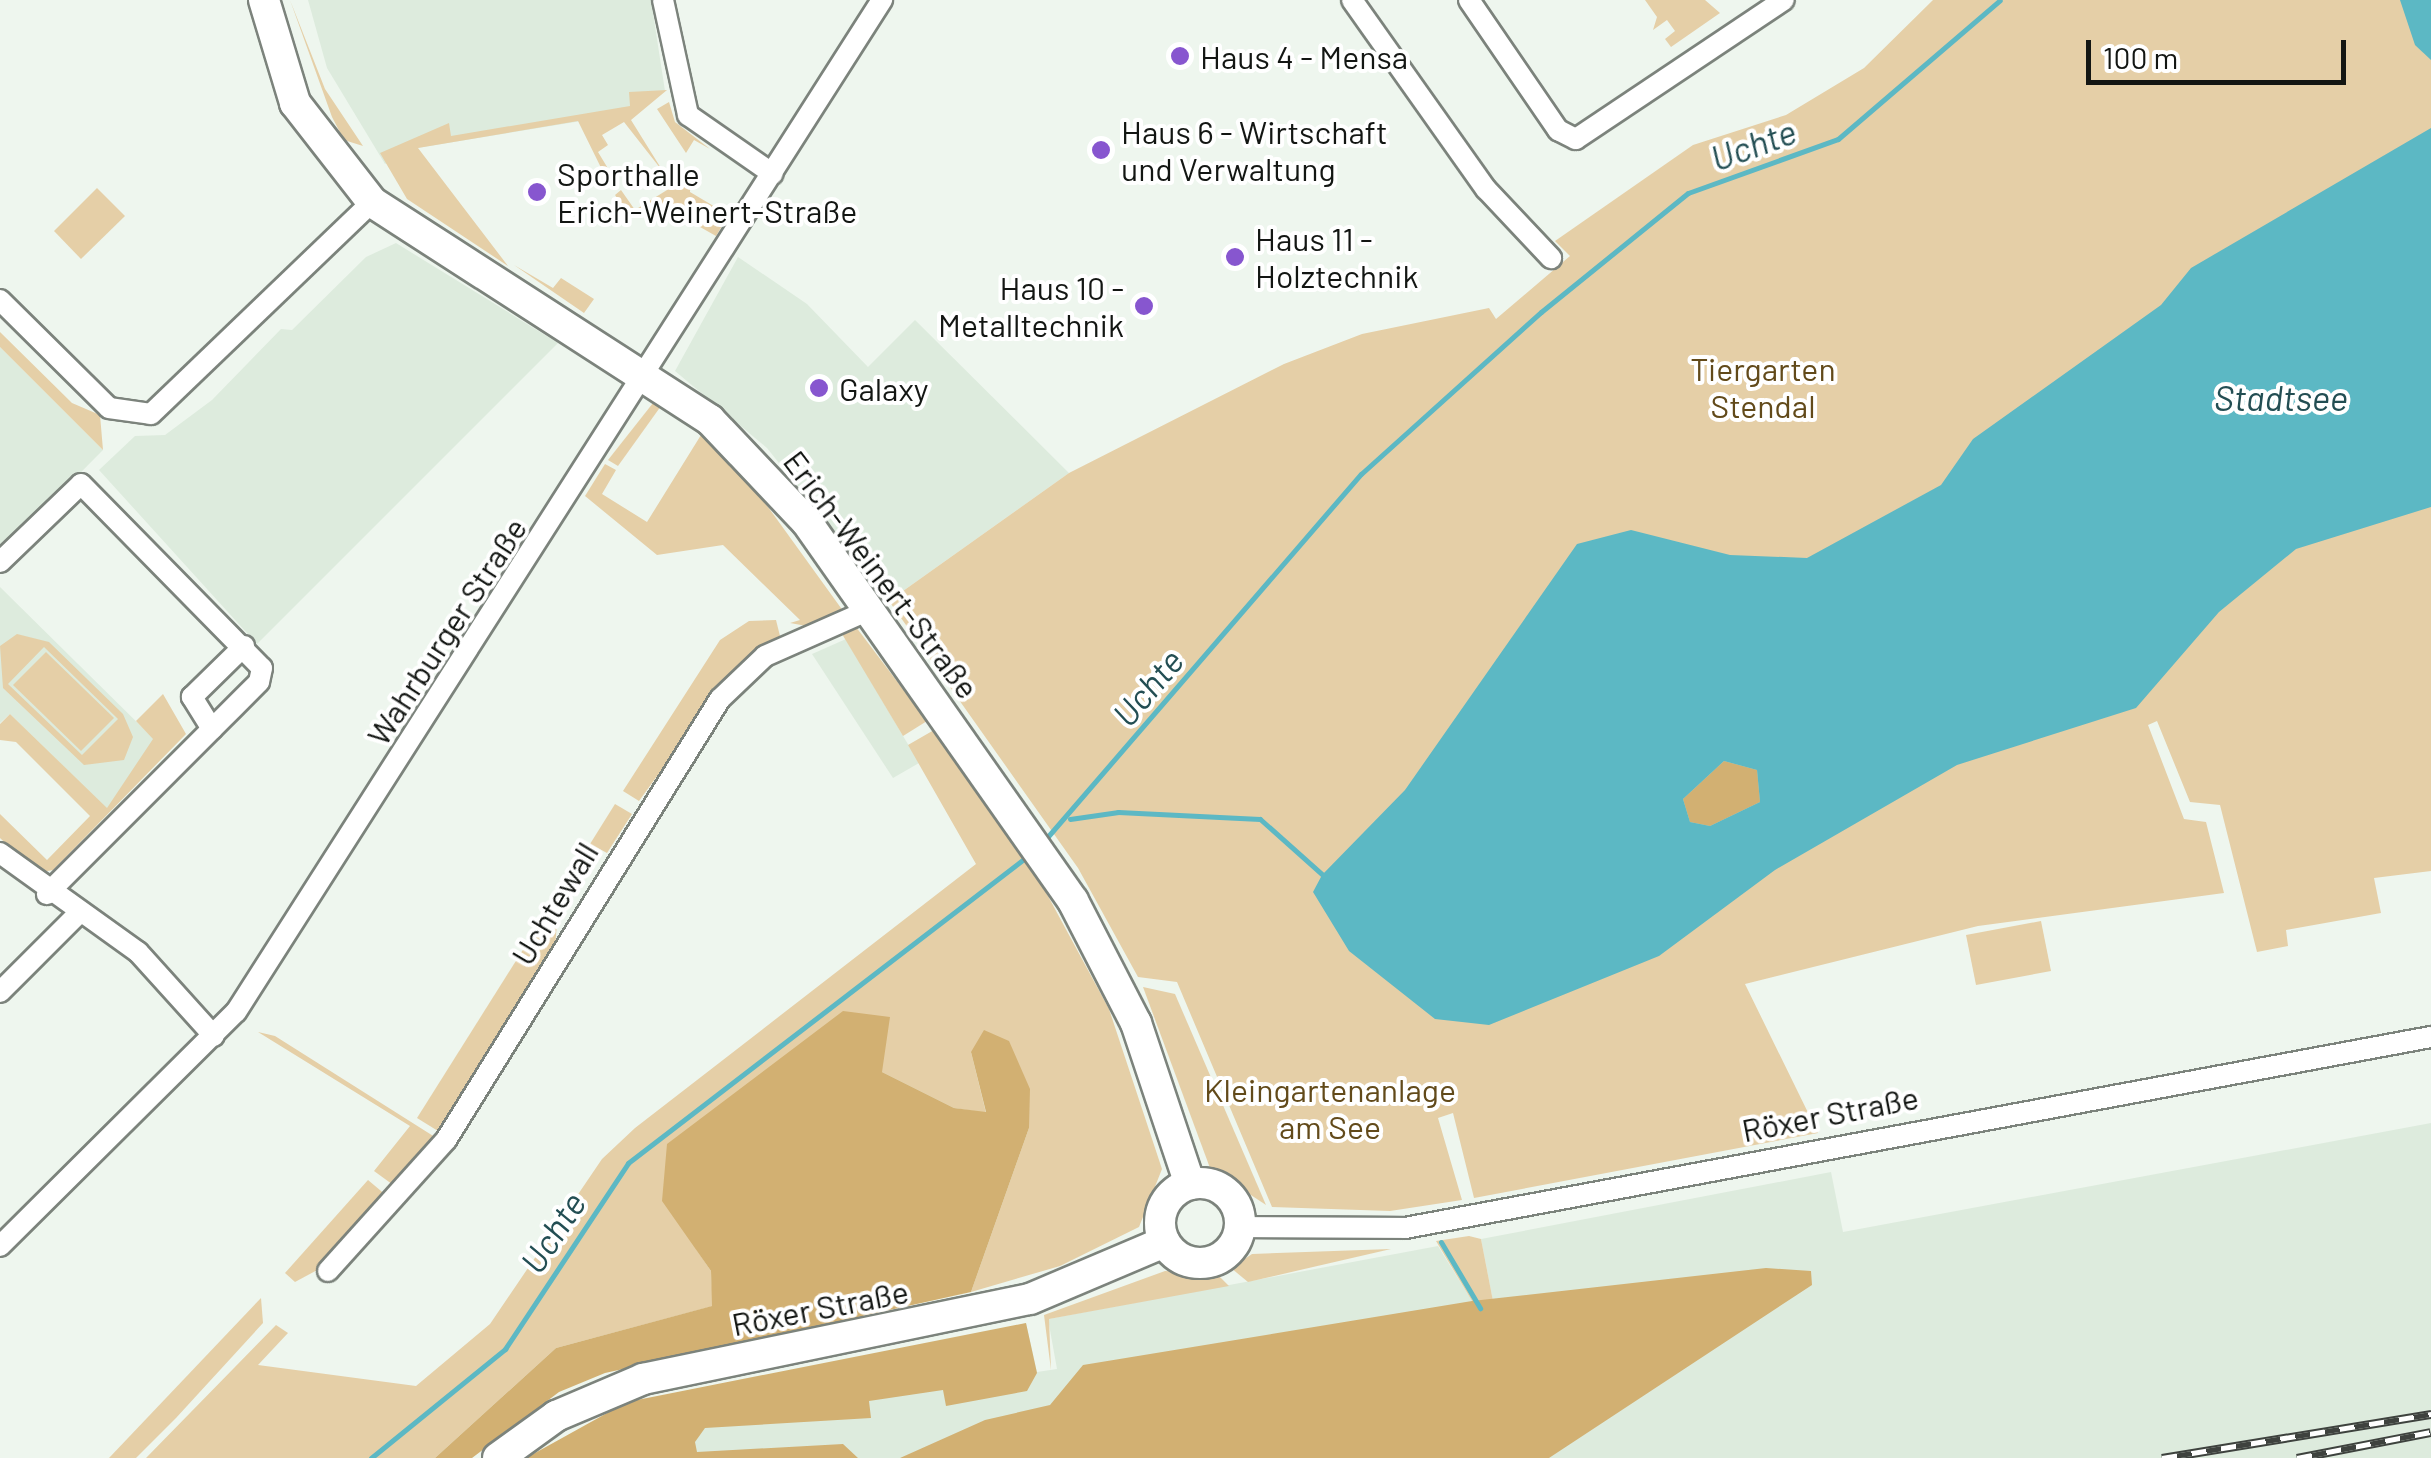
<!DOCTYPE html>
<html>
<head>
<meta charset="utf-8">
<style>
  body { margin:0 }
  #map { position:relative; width:2431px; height:1458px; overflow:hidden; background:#eef6ee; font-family:Barlow,sans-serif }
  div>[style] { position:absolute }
  .built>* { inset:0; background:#ddebdd }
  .green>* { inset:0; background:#e5cfa7 }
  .forest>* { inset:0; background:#d2b072 }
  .water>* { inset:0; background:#5cb8c4 }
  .stream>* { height:5px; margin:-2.5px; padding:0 2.5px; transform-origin:2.5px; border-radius:2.5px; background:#5cb8c4 }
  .roads { filter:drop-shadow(2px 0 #7c837c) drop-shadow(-2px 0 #7c837c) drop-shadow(0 2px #7c837c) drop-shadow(0 -2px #7c837c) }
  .street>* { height:20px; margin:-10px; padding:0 10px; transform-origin:10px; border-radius:10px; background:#fff }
  .secondary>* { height:30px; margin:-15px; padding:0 15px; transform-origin:15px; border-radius:15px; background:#fff }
  .secondary>.ring { margin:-15px; padding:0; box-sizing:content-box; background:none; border:30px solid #fff; border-radius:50% }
  .rail>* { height:9px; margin-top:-4.5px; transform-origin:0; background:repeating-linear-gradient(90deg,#fff 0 15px,#3e423e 0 30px); box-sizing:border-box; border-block:2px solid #3e423e }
  .dots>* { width:28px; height:28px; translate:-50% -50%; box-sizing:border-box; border:5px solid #fff; border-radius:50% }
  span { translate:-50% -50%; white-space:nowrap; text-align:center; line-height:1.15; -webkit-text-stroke:8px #fff; paint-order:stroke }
  .poi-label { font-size:32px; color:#131613 }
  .left { translate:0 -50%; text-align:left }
  .right { translate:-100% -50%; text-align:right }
  .park-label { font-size:32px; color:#624a1a }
  .street-label { font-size:32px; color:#131613 }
  .water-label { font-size:35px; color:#234e53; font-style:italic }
  .scale { position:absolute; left:2086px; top:40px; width:260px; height:45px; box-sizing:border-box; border:5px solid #131613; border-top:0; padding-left:12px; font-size:30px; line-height:35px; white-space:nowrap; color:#131613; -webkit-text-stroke:8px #fff; paint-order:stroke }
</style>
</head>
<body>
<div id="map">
  <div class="built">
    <i style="clip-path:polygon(308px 0,651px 0,665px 91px,636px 112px,417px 148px,385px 164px,327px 68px)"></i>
    <i style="clip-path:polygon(396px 243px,558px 343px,257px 644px,99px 470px,135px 436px,165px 435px,212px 400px,281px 329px,292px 330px,366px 257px)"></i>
    <i style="clip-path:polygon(738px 257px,807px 304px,868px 367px,915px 320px,1069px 473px,889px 601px,767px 448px,675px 371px)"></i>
    <i style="clip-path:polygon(0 347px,103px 450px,0 554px)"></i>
    <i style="clip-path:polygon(0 587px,154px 739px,107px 809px,10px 714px,0 723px)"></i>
    <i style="clip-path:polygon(846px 639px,919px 763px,893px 778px,812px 654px)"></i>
    <i style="clip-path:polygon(2431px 1123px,2431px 1458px,573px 1458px,1026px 1323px,1037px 1372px,1057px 1369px,1048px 1319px,1438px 1246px,1472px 1301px,1493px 1301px,1481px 1239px,1831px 1172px,1843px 1232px)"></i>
  </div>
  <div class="green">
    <i style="clip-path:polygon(290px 0,325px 89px,363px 146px,344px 140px,332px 117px)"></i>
    <i style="clip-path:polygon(1645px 0,1705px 0,1720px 13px,1671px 47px,1665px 39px,1675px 31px,1667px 20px,1653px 30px,1657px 17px)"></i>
    <i style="clip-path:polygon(1933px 0,2431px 0,2431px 871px,2374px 878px,2381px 913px,2286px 930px,2288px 946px,2257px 952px,2220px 805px,2190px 802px,2157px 721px,2148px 725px,2184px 819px,2206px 822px,2224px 893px,1978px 926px,1745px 984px,1818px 1133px,1474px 1198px,1453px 1113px,1438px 1118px,1462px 1200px,1390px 1211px,1272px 1207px,1177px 982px,1138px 977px,1078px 868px,889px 601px,1069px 473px,1284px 364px,1362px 334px,1489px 308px,1496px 319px,1570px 256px,1555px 241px,1693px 145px,1786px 115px,1864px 68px)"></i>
    <i style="clip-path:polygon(667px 90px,631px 120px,664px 173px,624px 122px,602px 135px,608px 145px,598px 152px,618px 185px,612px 190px,578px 121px,418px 148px,508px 266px,407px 199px,380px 153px,449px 123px,451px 136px,630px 106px,629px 92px)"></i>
    <i style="clip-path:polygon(669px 102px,675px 122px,710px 149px,694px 140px,686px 153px,657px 109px)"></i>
    <i style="clip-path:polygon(691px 175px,690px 192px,722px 211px,734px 206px,716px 236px,654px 201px,631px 218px,615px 195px,621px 190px,635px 210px)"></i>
    <i style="clip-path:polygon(97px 188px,125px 216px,81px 259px,54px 231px)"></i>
    <i style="clip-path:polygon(514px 265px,553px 288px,561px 278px,594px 299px,584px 313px)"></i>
    <i style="clip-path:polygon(0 332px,72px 403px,100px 415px,103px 450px,0 347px)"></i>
    <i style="clip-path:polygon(653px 403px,661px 406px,618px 466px,608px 460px)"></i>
    <i style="clip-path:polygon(701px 435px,750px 482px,846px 615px,812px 627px,790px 623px,800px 620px,723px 545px,657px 555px,585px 496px,605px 464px,616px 470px,602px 494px,647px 522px)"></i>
    <i style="clip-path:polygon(776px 620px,780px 636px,725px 682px,639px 801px,623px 791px,720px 640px,749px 621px)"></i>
    <i style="clip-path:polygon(856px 627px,927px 721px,903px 736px,842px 634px)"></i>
    <i style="clip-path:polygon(evenodd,17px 634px,49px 642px,123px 714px,133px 737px,124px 760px,84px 765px,3px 688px,0 646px,17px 634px,44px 647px,118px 719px,82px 755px,8px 684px,44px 647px)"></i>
    <i style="clip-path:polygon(46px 652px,114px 718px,81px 751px,13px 685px)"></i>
    <i style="clip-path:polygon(163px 694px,186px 734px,53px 870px,37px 873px,0 838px,0 814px,47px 860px,90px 816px,16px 742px,0 740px,0 724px,10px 714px,107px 808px,153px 739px,136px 721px)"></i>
    <i style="clip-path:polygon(934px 730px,1035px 872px,1109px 1009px,1162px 1169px,1139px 1227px,1060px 1266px,971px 1292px,1029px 1128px,971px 1052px,986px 1113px,954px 1108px,882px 1072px,880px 1061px,696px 1249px,711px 1271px,713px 1306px,556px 1348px,435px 1458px,146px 1458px,276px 1325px,288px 1333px,258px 1365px,416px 1386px,490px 1324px,602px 1159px,635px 1128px,976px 864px,908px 745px)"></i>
    <i style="clip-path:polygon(615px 804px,632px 814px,607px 853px,590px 844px)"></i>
    <i style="clip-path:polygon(546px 913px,557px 924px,555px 947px,438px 1131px,417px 1118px)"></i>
    <i style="clip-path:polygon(2041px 921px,2051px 971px,1976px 985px,1966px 935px)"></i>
    <i style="clip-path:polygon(1143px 987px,1175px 994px,1266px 1205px,1210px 1168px)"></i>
    <i style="clip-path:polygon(258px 1032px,275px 1036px,438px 1139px,396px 1187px,374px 1171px,410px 1126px)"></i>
    <i style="clip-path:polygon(368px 1180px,387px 1196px,321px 1268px,295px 1282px,285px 1273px)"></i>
    <i style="clip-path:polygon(1469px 1236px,1481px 1239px,1493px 1301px,1472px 1301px,1436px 1241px)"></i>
    <i style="clip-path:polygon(1391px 1249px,1248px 1282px,1231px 1268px,1252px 1254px)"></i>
    <i style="clip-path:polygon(1165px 1271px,1217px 1274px,1229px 1286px,1049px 1319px,1051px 1370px,1044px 1315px)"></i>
    <i style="clip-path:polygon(261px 1298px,263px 1323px,176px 1418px,136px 1458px,109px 1458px)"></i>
  </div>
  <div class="forest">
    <i style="clip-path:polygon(1724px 761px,1757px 770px,1760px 802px,1710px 826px,1690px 822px,1683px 799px)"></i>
    <i style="clip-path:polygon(843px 1011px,890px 1017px,882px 1072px,954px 1108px,986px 1112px,971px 1052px,984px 1030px,1009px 1041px,1030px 1089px,1029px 1128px,971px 1292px,605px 1373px,559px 1392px,472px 1458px,435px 1458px,556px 1348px,712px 1306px,711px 1271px,662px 1201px,667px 1144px)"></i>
    <i style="clip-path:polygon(1766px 1268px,1811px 1271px,1812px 1285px,1549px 1458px,900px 1458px,985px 1420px,1050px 1405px,1083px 1365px,1472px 1301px)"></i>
    <i style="clip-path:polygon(1026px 1323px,1037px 1373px,1027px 1391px,946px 1406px,943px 1390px,869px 1401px,871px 1418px,705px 1428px,695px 1442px,697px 1452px,843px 1444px,858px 1458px,526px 1458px,627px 1402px)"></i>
  </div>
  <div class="water">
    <i style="clip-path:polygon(2400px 0,2431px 0,2431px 60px,2415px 45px)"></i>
    <i style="clip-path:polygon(evenodd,2431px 128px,2431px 507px,2296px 549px,2219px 612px,2136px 708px,1957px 765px,1775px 870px,1659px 956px,1489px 1025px,1435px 1019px,1349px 951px,1313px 892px,1322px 875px,1405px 790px,1577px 544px,1631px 530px,1730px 555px,1807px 558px,1941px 485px,1973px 439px,2161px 305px,2191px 268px,2431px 128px,1724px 761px,1757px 770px,1760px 802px,1710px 826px,1690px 822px,1683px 799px,1724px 761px)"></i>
  </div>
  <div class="stream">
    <i style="left:1070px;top:819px;width:49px;rotate:-8.3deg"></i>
    <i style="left:1118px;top:812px;width:142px;rotate:2.8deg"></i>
    <i style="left:1260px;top:819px;width:87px;rotate:41.7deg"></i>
    <i style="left:1044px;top:841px;width:485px;rotate:-49.2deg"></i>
    <i style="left:1361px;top:474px;width:242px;rotate:-42deg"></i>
    <i style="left:1541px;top:312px;width:189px;rotate:-39deg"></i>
    <i style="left:1688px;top:193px;width:159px;rotate:-19.8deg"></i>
    <i style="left:1838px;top:139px;width:213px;rotate:-40.6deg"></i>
    <i style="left:1441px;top:1242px;width:77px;rotate:59.4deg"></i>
    <i style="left:371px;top:1458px;width:173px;rotate:-39.1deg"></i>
    <i style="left:505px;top:1349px;width:223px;rotate:-56.5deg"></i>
    <i style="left:628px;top:1163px;width:506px;rotate:-37.53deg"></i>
  </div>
  <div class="roads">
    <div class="street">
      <i style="left:663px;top:0;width:118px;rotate:77.7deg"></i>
      <i style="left:688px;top:115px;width:103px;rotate:34.8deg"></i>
      <i style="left:1352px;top:0;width:232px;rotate:54.7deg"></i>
      <i style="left:1486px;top:189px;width:95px;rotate:46.7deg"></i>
      <i style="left:1469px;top:0;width:158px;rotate:55.6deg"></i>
      <i style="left:1558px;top:130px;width:20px;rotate:27deg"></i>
      <i style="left:1576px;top:139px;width:250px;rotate:-33.8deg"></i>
      <i style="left:0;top:300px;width:153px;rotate:44.7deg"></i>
      <i style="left:109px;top:408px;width:42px;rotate:8.1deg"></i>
      <i style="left:151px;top:414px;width:306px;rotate:-43.8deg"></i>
      <i style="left:0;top:562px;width:112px;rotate:-43.9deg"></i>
      <i style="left:81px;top:484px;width:258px;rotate:45.5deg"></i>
      <i style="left:262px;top:668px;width:14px;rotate:102deg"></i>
      <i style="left:259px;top:682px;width:300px;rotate:135deg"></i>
      <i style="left:212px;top:729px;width:38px;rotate:-122deg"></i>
      <i style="left:192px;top:697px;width:73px;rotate:-44.4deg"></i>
      <i style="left:0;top:853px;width:170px;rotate:35.7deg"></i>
      <i style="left:138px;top:952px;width:113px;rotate:47.9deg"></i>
      <i style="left:0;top:992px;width:110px;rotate:-45deg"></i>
      <i style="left:1240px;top:1227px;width:165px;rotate:0.3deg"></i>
      <i style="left:1405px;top:1228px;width:1044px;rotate:-10.55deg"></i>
      <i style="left:0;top:1246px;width:332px;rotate:-44.8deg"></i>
      <i style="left:236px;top:1012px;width:1201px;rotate:-57.45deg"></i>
      <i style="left:328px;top:1271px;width:176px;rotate:-48deg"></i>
      <i style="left:446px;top:1140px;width:519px;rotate:-58.15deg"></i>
      <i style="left:720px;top:699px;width:62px;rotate:-43.7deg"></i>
      <i style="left:765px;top:656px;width:111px;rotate:-23.8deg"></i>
    </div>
    <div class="secondary">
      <i style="left:264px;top:0;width:108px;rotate:73.2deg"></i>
      <i style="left:295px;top:103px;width:125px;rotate:52.1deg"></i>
      <i style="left:372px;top:202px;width:402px;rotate:32.8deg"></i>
      <i style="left:710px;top:420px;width:139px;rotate:46.5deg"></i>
      <i style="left:806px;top:521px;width:464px;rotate:54.9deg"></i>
      <i style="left:1073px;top:901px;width:137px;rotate:62.7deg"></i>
      <i style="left:1136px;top:1023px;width:170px;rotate:71.5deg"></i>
      <i class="ring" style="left:1160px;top:1183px;width:50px;height:50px"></i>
      <i style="left:498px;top:1458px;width:72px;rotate:-35.9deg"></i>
      <i style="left:556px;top:1416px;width:95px;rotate:-23deg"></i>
      <i style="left:643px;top:1379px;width:395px;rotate:-11.7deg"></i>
      <i style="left:1030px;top:1299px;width:146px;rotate:-23deg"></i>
    </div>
  </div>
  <div class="rail">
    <i style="left:2162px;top:1458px;width:273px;rotate:-9.3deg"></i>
    <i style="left:2297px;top:1458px;width:136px;rotate:-11deg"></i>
  </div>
  <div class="dots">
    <i style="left:1180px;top:56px;background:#8756cf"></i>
    <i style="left:1101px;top:150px;background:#8756cf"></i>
    <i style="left:537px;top:192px;background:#8756cf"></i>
    <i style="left:1235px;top:257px;background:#8756cf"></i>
    <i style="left:1144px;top:306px;background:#8756cf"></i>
    <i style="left:819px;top:388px;background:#8756cf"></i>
  </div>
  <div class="poi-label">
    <span class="left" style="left:1200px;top:56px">Haus 4 - Mensa</span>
    <span class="left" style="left:1121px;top:150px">Haus 6 - Wirtschaft<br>und Verwaltung</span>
    <span class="left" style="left:557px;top:192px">Sporthalle<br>Erich-Weinert-Straße</span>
    <span class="left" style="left:1255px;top:257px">Haus 11 -<br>Holztechnik</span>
    <span class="right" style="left:1124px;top:306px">Haus 10 -<br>Metalltechnik</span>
    <span class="left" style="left:839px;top:388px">Galaxy</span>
  </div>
  <div class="park-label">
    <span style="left:1763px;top:387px">Tiergarten<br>Stendal</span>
    <span style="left:1330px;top:1108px">Kleingartenanlage<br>am See</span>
  </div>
  <div class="street-label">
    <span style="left:882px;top:574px;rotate:53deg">Erich-Weinert-Straße</span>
    <span style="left:446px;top:631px;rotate:-57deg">Wahrburger Straße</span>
    <span style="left:554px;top:903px;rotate:-59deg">Uchtewall</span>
    <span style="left:1830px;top:1113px;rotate:-11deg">Röxer Straße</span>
    <span style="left:820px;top:1307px;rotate:-11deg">Röxer Straße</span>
  </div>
  <div class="water-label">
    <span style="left:1753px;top:144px;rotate:-20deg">Uchte</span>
    <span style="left:2281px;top:397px">Stadtsee</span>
    <span style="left:1147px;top:687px;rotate:-50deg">Uchte</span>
    <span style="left:552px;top:1232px;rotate:-57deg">Uchte</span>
  </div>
  <div class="scale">100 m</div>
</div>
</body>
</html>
